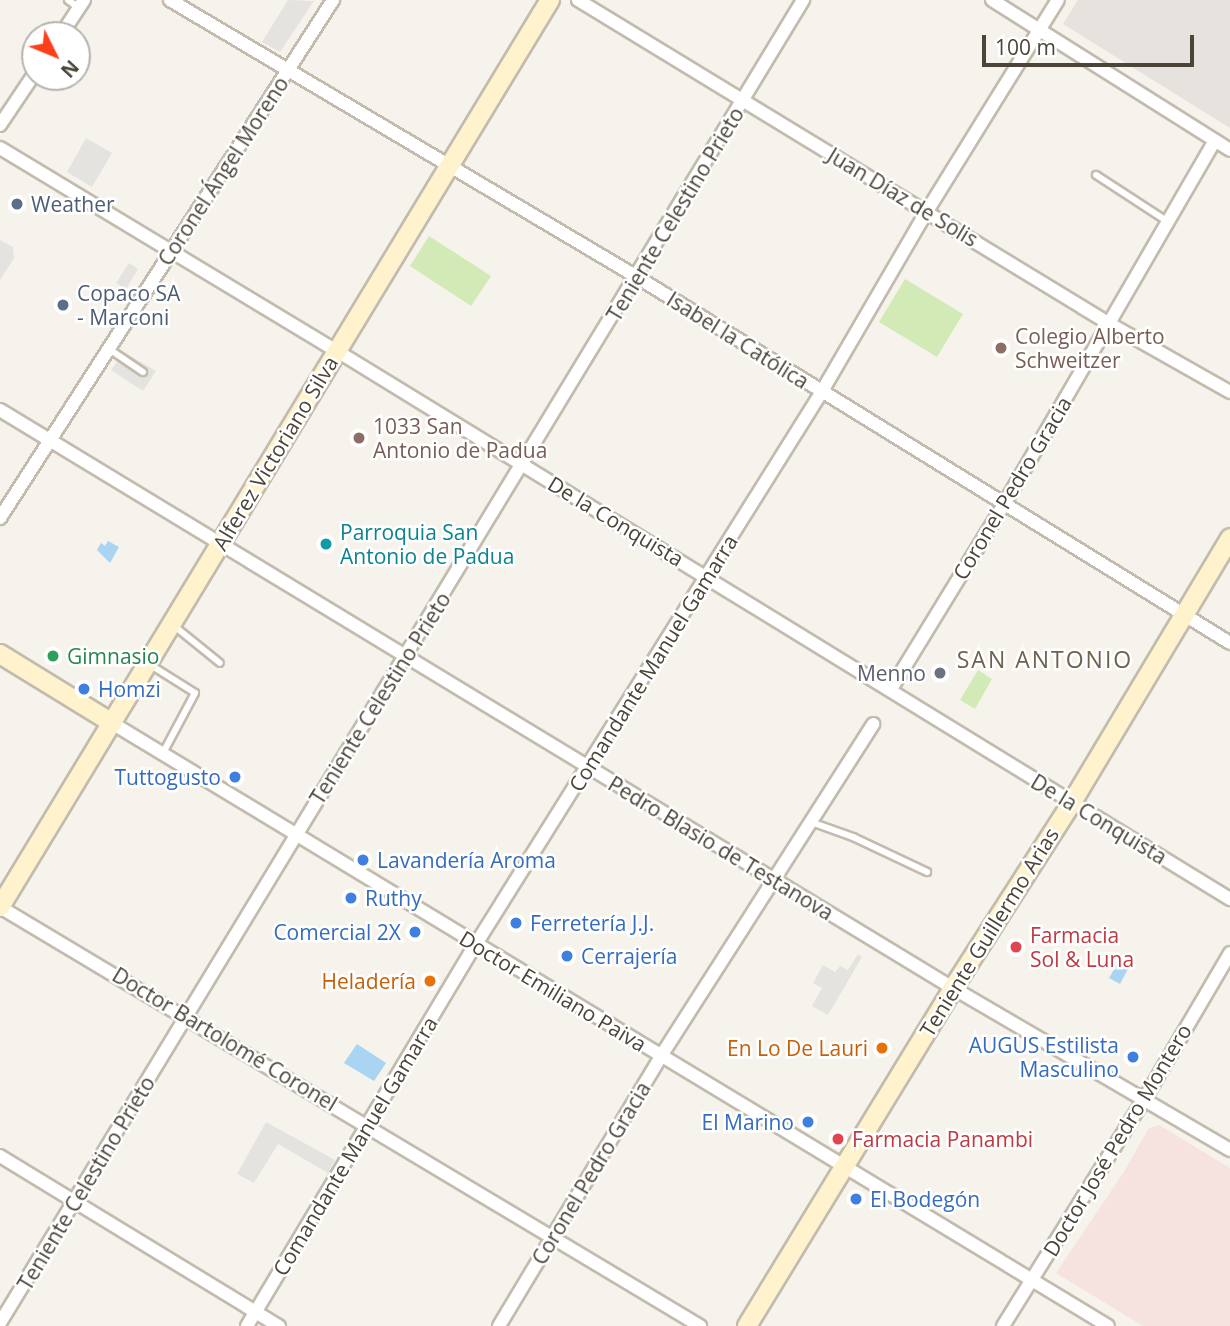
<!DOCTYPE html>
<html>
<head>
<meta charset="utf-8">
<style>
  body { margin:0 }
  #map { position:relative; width:1230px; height:1326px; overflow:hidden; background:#f6f3ec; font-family:"Open Sans",sans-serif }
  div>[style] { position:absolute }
  .industrial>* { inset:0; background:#e6e2dd }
  .medical>* { inset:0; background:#f6e3e0 }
  .green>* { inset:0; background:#d2eab5 }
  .parking>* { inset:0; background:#e5e3e0 }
  .water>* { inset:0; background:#a9d4f2 }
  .roads { filter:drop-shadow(2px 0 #c2bbae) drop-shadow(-2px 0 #c2bbae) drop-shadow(0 2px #c2bbae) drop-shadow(0 -2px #c2bbae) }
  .lane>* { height:6px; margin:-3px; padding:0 3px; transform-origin:3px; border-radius:3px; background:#fff }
  .street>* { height:12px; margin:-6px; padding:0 6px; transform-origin:6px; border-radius:6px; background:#fff }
  .secondary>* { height:18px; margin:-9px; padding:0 9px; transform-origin:9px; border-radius:9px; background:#fff3cd }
  .dots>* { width:19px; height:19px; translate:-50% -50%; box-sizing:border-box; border:4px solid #fff; border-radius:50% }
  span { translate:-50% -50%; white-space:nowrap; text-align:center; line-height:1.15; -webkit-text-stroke:5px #fff; paint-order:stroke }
  .street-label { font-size:21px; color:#4b4439 }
  .service-label { font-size:21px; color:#4e5e75 }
  .left { translate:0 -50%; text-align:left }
  .education-label { font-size:21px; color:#785e54 }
  .culture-label { font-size:21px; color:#0d838f }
  .leisure-label { font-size:21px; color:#27864d }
  .worship-label { font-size:21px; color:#5b616d }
  .right { translate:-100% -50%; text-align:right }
  .shop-label { font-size:21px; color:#366cbe }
  .health-label { font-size:21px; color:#be3a42 }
  .food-label { font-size:21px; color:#c56008 }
  .neighbourhood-label { font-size:23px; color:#6e6250; letter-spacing:2px }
  .north { position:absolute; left:21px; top:21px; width:70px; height:70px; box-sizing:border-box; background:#fff; border:2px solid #b7b4b0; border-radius:50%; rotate:133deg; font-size:19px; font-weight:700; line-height:28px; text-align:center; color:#4b4439 }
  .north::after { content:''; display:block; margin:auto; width:24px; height:32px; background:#fc3f1d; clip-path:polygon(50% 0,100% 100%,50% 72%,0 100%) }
  .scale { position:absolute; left:982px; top:35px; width:212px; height:32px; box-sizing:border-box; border:4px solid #4b4439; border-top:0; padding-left:9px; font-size:21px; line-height:24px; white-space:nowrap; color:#4b4439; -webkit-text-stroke:5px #fff; paint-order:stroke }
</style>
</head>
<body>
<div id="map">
  <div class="industrial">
    <i style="clip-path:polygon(1078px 0,1230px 0,1230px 128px,1063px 24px)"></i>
  </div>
  <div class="medical">
    <i style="clip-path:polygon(1159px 1125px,1230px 1168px,1230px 1326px,1143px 1326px,1056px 1273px,1123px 1173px,1149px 1128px)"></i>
  </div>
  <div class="green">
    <i style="clip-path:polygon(429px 236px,491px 276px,471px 306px,410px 266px)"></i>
    <i style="clip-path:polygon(905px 279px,963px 314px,937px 357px,879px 322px)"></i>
    <i style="clip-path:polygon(978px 670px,992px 679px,975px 709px,960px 700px)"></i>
  </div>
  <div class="parking">
    <i style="clip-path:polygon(288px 0,314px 1px,280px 52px,262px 42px)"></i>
    <i style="clip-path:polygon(86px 138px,112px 153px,92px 187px,67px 172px)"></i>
    <i style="clip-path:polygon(0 240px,13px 247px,14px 258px,0 280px)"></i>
    <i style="clip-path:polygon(129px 263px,138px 269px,126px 289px,116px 283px)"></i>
    <i style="clip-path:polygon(124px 352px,156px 371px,143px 391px,111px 370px)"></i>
    <i style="clip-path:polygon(858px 954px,862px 957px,828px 1015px,812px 1006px,822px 988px,813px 983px,823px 965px,835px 972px,840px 966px,848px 970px)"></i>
    <i style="clip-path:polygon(266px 1122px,335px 1160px,328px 1173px,278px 1144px,254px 1183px,237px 1174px)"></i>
  </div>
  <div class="water">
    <i style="clip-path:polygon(108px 541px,119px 547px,110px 563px,97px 550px,101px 543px,105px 546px)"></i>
    <i style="clip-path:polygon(1119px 961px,1129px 967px,1120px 984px,1109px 978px)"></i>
    <i style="clip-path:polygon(357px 1044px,386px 1063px,374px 1081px,344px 1063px)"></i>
  </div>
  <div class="roads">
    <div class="lane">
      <i style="left:68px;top:0;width:14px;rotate:36deg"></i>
      <i style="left:1096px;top:175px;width:86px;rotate:33.1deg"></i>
      <i style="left:109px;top:349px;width:41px;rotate:34.1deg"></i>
      <i style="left:173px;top:625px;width:60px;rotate:39deg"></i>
      <i style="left:149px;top:664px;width:54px;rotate:32.2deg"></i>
      <i style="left:195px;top:693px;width:68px;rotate:118.1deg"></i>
      <i style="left:811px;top:822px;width:45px;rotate:19.7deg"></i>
      <i style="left:853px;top:837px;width:82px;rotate:25.3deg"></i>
    </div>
    <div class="street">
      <i style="left:170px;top:0;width:543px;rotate:30.67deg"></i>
      <i style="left:637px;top:277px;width:697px;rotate:31.68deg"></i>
      <i style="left:578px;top:0;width:621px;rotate:31.36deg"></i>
      <i style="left:1108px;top:323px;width:140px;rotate:29.5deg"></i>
      <i style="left:992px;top:0;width:281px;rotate:32.2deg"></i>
      <i style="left:61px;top:35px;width:42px;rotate:-56.7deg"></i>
      <i style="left:0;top:125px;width:63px;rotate:-56.1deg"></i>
      <i style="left:0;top:148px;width:393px;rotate:31.1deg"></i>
      <i style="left:337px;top:351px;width:1048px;rotate:31.54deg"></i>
      <i style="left:0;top:410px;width:1115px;rotate:31.24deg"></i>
      <i style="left:953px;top:988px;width:321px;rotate:30.3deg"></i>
      <i style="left:0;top:518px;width:616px;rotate:-57.26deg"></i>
      <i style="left:891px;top:689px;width:215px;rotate:-58.5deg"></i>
      <i style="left:1003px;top:506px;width:422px;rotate:-59.9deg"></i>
      <i style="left:112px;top:723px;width:1164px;rotate:31.19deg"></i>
      <i style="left:0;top:907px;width:816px;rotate:30.9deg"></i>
      <i style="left:0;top:1156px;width:327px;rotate:31.4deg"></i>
      <i style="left:0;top:1323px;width:1548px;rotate:-58.74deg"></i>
      <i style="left:247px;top:1326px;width:445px;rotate:-59.1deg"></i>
      <i style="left:476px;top:944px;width:650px;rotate:-57.95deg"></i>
      <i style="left:821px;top:393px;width:211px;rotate:-59.8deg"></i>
      <i style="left:927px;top:211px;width:248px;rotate:-58.2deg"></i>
      <i style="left:499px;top:1326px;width:315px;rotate:-59deg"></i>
      <i style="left:661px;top:1056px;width:394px;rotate:-57.4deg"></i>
      <i style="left:1003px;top:1326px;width:269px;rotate:-58.1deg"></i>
      <i style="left:1145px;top:1098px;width:168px;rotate:-59.6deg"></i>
    </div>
    <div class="secondary">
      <i style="left:0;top:654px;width:132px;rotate:31.6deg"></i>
      <i style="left:0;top:907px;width:1061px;rotate:-58.77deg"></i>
      <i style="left:747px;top:1326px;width:396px;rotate:-58.6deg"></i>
      <i style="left:953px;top:988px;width:219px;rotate:-57.3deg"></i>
      <i style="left:1071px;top:804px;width:310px;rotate:-59.1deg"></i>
    </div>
  </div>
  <div class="dots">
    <i style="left:17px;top:204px;background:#5c6f8a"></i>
    <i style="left:63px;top:305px;background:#5c6f8a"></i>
    <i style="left:1001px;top:348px;background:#8d6e63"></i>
    <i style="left:359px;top:438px;background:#8d6e63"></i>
    <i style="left:326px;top:544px;background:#0f9aa8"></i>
    <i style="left:53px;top:656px;background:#2e9e5b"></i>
    <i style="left:940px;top:673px;background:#6b7280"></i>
    <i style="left:84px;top:689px;background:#3f7fe0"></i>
    <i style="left:235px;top:777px;background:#3f7fe0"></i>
    <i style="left:363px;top:860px;background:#3f7fe0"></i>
    <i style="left:351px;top:898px;background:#3f7fe0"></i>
    <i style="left:516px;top:923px;background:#3f7fe0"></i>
    <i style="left:415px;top:932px;background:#3f7fe0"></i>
    <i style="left:1016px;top:947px;background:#e0444e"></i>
    <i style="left:567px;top:956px;background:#3f7fe0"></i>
    <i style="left:430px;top:981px;background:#e8710a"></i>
    <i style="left:882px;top:1048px;background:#e8710a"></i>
    <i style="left:1133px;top:1057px;background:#3f7fe0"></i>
    <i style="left:808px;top:1122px;background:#3f7fe0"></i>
    <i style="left:838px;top:1139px;background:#e0444e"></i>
    <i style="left:856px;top:1199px;background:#3f7fe0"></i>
  </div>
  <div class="street-label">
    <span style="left:223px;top:171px;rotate:-57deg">Coronel Ángel Moreno</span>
    <span style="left:903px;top:197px;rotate:31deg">Juan Díaz de Solis</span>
    <span style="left:675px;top:214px;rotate:-59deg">Teniente Celestino Prieto</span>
    <span style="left:738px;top:340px;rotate:32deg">Isabel la Católica</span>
    <span style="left:275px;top:453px;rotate:-59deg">Alferez Victoriano Silva</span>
    <span style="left:1012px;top:488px;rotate:-59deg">Coronel Pedro Gracia</span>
    <span style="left:616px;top:521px;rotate:31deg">De la Conquista</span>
    <span style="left:653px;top:663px;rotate:-58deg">Comandante Manuel Gamarra</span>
    <span style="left:380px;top:698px;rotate:-58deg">Teniente Celestino Prieto</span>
    <span style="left:1099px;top:819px;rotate:31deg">De la Conquista</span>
    <span style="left:721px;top:848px;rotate:31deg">Pedro Blasio de Testanova</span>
    <span style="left:989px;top:932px;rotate:-58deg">Teniente Guillermo Arias</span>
    <span style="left:553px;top:991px;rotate:31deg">Doctor Emiliano Paiva</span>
    <span style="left:225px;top:1039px;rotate:31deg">Doctor Bartolomé Coronel</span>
    <span style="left:1117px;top:1140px;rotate:-59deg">Doctor José Pedro Montero</span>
    <span style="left:355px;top:1146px;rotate:-59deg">Comandante Manuel Gamarra</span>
    <span style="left:591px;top:1173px;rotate:-59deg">Coronel Pedro Gracia</span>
    <span style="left:86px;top:1183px;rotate:-59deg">Teniente Celestino Prieto</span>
  </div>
  <div class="service-label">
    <span class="left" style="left:31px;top:204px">Weather</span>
    <span class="left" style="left:77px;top:305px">Copaco SA<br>- Marconi</span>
  </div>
  <div class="education-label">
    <span class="left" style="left:1015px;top:348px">Colegio Alberto<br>Schweitzer</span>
    <span class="left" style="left:373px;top:438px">1033 San<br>Antonio de Padua</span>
  </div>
  <div class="culture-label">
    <span class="left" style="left:340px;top:544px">Parroquia San<br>Antonio de Padua</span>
  </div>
  <div class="leisure-label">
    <span class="left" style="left:67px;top:656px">Gimnasio</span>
  </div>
  <div class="worship-label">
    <span class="right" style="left:926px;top:673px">Menno</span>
  </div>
  <div class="shop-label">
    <span class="left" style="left:98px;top:689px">Homzi</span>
    <span class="right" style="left:221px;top:777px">Tuttogusto</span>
    <span class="left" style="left:377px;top:860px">Lavandería Aroma</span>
    <span class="left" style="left:365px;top:898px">Ruthy</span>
    <span class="left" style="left:530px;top:923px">Ferretería J.J.</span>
    <span class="right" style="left:401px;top:932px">Comercial 2X</span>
    <span class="left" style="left:581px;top:956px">Cerrajería</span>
    <span class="right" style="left:1119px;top:1057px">AUGUS Estilista<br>Masculino</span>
    <span class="right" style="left:794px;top:1122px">El Marino</span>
    <span class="left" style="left:870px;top:1199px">El Bodegón</span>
  </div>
  <div class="health-label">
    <span class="left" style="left:1030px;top:947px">Farmacia<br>Sol &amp; Luna</span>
    <span class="left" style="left:852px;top:1139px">Farmacia Panambi</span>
  </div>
  <div class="food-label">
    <span class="right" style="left:416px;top:981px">Heladería</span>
    <span class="right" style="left:868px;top:1048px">En Lo De Lauri</span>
  </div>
  <div class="neighbourhood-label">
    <span style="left:1045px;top:659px">SAN ANTONIO</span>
  </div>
  <div class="north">N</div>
  <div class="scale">100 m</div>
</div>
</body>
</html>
